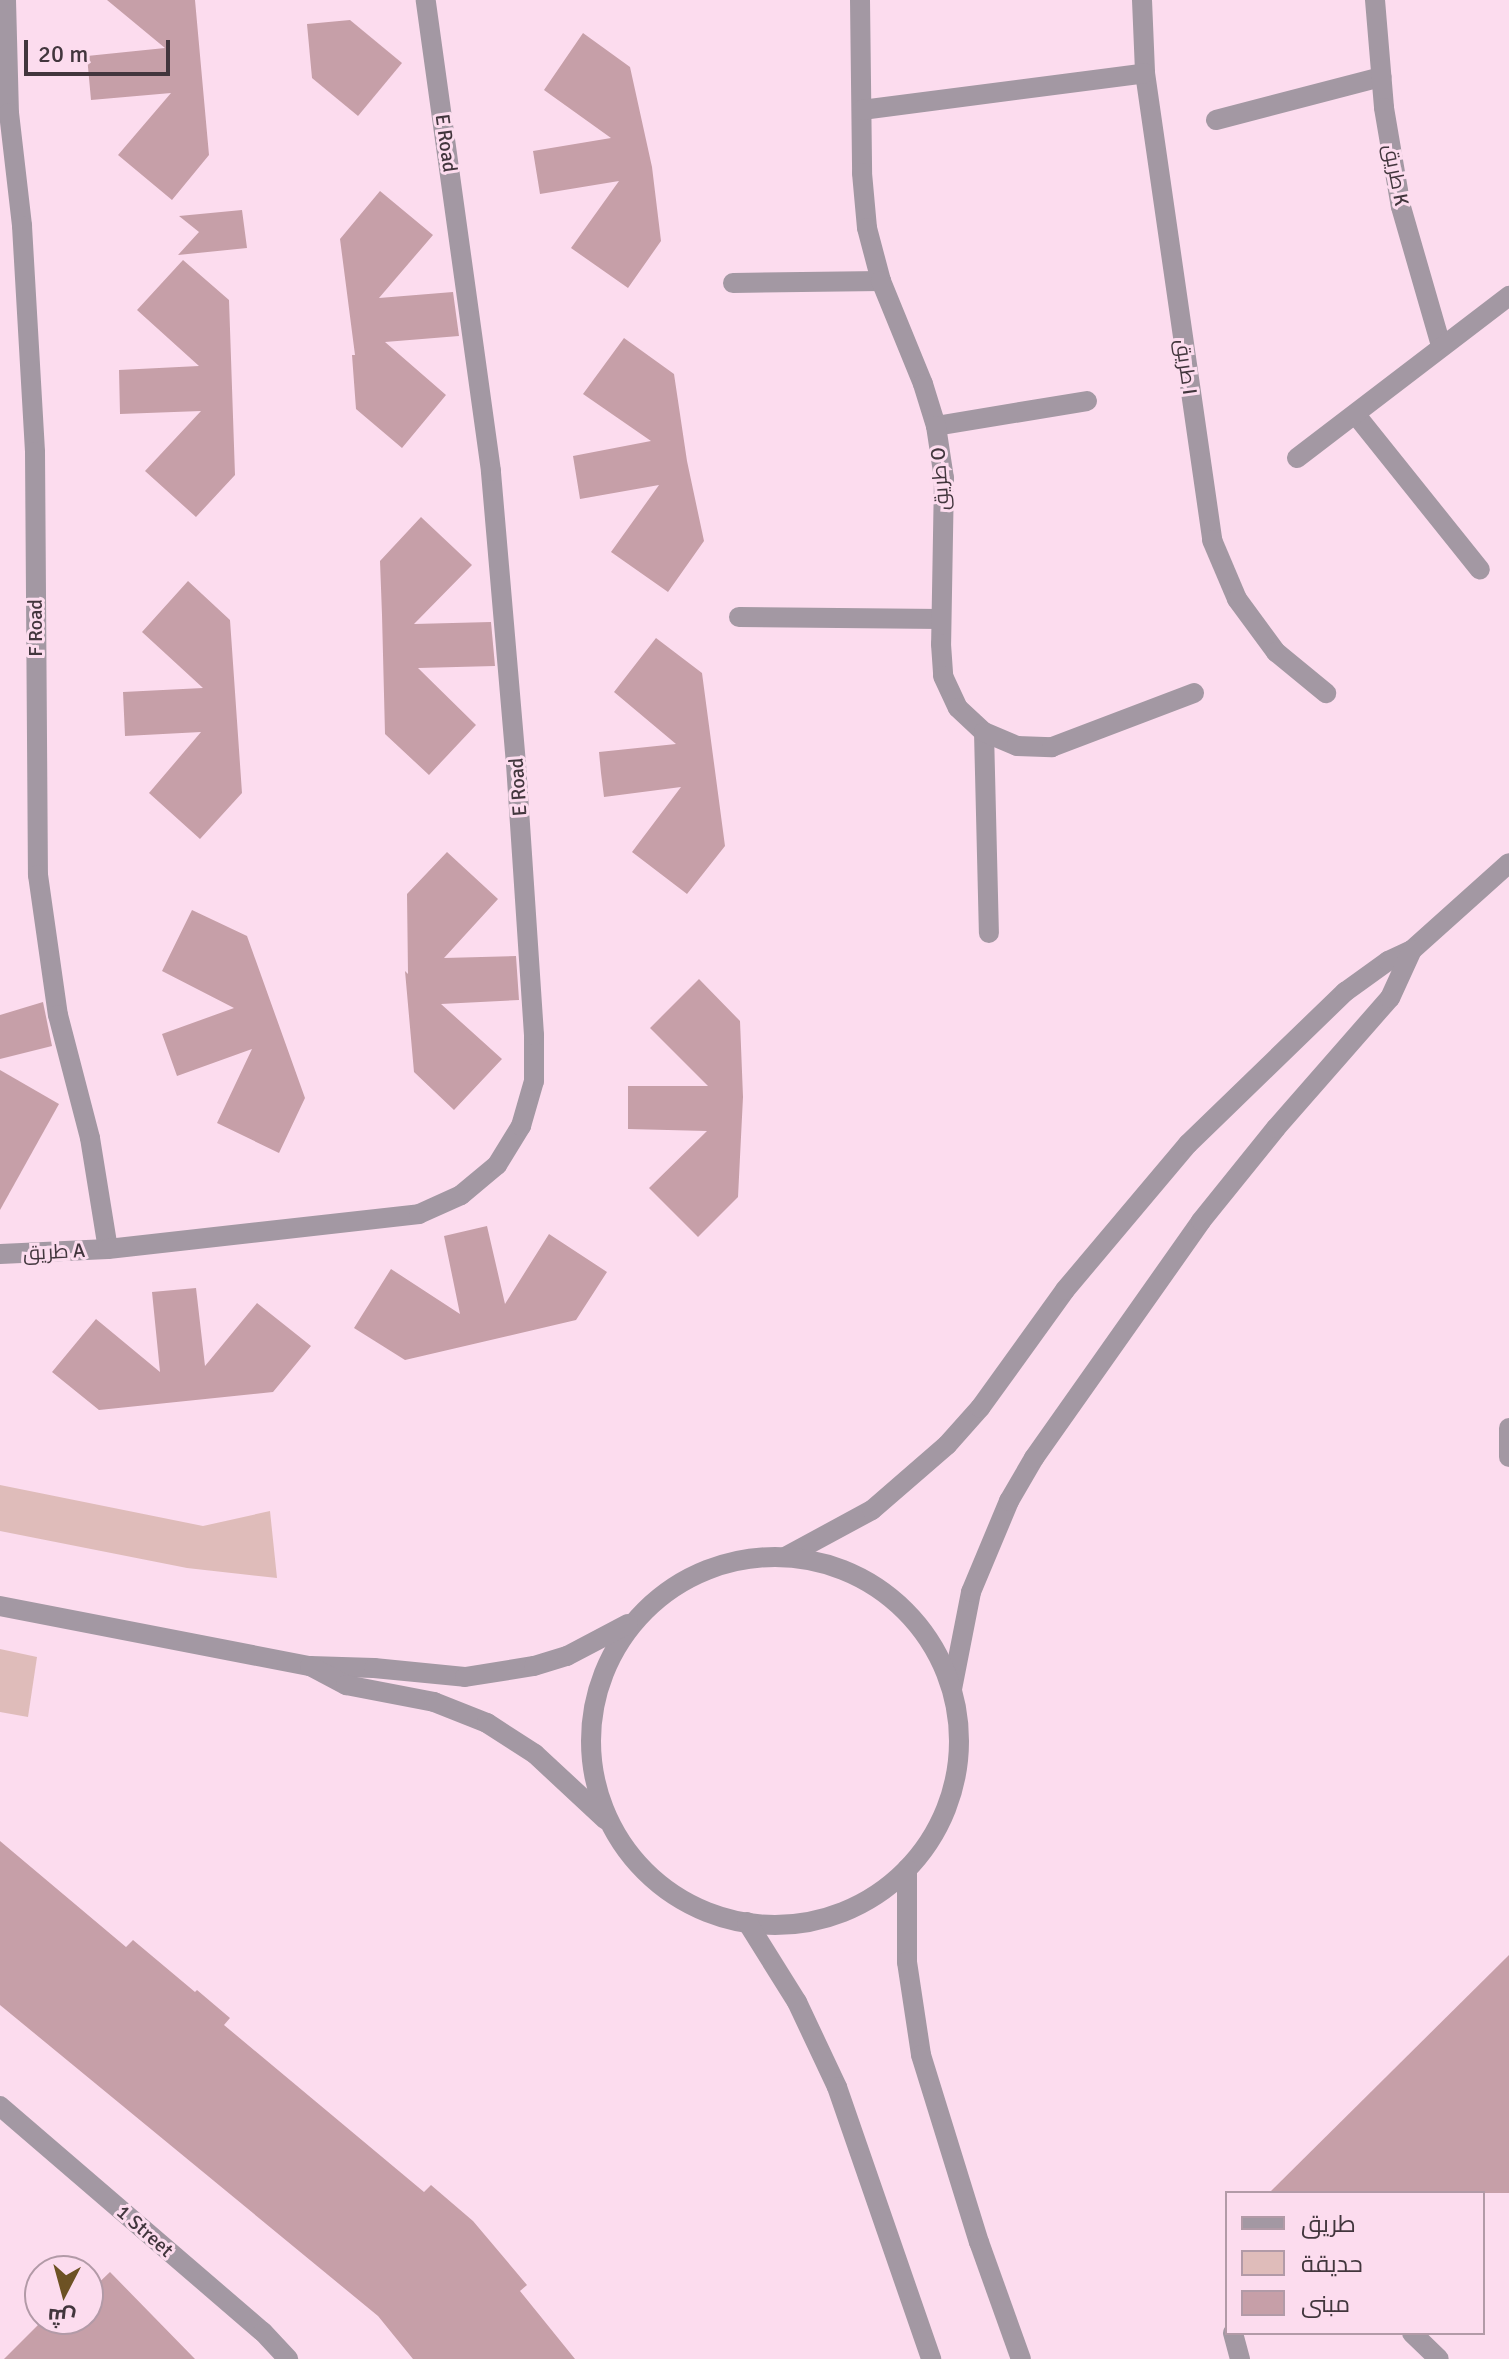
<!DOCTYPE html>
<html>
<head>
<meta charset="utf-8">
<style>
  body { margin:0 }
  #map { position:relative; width:1509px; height:2359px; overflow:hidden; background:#fcdcee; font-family:Signika,Cairo,sans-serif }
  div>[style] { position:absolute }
  .green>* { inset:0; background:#dfbcba }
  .building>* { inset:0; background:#c69fa8 }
  .service>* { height:20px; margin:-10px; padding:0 10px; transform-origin:10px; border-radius:10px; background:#a398a3 }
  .minor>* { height:20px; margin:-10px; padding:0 10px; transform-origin:10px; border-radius:10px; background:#a398a3 }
  .tertiary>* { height:20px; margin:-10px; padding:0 10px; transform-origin:10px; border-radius:10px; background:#a398a3 }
  .tertiary>.ring { margin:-10px; padding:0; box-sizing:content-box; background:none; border:20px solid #a398a3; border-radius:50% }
  span { translate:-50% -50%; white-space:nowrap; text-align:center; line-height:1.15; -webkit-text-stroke:6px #fcdcee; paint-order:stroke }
  .street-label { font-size:20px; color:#42363d }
  .legend { position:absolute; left:1225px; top:2191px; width:260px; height:144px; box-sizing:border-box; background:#fcdcee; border:2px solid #b29aa7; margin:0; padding:10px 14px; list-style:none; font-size:24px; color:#42363d }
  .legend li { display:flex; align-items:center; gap:16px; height:40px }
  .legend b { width:40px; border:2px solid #b29aa7 }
  .north { position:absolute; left:24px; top:2255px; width:80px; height:80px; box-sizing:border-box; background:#fcdcee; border:2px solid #b29aa7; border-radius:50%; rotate:186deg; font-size:22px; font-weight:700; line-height:32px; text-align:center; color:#42363d }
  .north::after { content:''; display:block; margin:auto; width:28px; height:36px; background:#6d5224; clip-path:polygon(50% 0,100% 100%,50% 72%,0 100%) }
  .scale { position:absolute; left:24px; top:40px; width:146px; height:36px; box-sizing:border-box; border:4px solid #42363d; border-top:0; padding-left:10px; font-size:24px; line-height:28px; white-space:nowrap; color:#42363d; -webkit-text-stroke:6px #fcdcee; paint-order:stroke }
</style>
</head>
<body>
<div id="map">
  <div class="green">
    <i style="clip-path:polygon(0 1485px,203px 1526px,270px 1511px,277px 1578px,187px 1568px,0 1531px)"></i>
    <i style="clip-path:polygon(0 1649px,37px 1657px,28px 1717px,0 1712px)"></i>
  </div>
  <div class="building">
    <i style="clip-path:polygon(107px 0,195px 0,209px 155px,172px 200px,118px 155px,171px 93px,91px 100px,87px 56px,165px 48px)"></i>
    <i style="clip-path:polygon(350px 20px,402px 63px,358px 116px,312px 78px,307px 24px)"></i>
    <i style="clip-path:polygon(583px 33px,630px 67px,652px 167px,661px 241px,628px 288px,571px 248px,619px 181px,540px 194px,533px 151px,611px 138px,544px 90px)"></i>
    <i style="clip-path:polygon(380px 191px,433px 235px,379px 298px,453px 292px,459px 336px,385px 342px,446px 395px,402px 448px,356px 409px,352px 355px,355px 355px,340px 239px)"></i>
    <i style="clip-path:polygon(242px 210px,247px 248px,178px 255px,199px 232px,179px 216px)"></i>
    <i style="clip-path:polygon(183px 260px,229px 300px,235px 475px,196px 517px,145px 471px,201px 411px,120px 414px,119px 370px,199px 366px,137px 310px)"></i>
    <i style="clip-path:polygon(624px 338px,674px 374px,687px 461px,704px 541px,668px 592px,611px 552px,659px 485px,580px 499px,573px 456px,651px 441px,583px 394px)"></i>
    <i style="clip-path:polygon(421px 517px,472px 565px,414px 624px,491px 622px,495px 666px,418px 668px,476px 725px,429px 775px,385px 734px,382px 615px,380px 561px)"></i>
    <i style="clip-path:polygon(188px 581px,230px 620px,242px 793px,200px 839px,149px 793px,201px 732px,125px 736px,123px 692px,203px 688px,142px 632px)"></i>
    <i style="clip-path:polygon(656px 638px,702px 673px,725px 846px,687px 894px,632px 852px,681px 787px,604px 797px,601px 773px,599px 752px,676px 744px,614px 692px)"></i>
    <i style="clip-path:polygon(447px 852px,498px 899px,444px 958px,516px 956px,519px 1000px,441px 1004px,502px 1059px,454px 1110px,414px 1072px,405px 971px,408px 974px,407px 894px)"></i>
    <i style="clip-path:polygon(192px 910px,247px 936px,305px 1098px,279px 1153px,217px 1123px,252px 1049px,177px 1076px,162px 1034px,234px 1008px,162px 971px)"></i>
    <i style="clip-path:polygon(699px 979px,740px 1021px,743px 1097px,738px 1197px,698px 1237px,649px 1188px,707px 1131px,628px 1129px,628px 1086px,708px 1086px,650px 1028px)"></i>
    <i style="clip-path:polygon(43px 1002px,52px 1046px,0 1059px,0 1015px)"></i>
    <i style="clip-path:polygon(0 1070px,59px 1104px,0 1210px)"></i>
    <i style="clip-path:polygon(487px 1226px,505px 1304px,549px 1234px,607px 1272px,576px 1320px,405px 1360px,354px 1328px,391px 1269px,460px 1314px,444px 1236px)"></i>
    <i style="clip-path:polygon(196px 1288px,205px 1366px,257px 1303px,311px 1346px,273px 1392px,99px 1410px,52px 1372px,96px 1319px,160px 1372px,152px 1292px)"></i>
    <i style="clip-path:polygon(0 1841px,126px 1947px,133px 1940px,195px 1992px,197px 1990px,230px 2018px,224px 2025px,424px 2192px,431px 2185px,473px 2221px,527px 2285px,520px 2291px,575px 2359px,413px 2359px,378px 2316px,0 2005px)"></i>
    <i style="clip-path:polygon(1509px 1955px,1509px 2193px,1269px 2193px)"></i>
    <i style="clip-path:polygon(110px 2272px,195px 2359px,4px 2359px,44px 2319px,88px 2319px,88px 2293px)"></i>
  </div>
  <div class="service">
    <i style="left:1216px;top:120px;width:171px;rotate:-14.6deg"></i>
    <i style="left:733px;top:283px;width:148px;rotate:-0.8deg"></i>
    <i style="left:1356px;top:415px;width:198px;rotate:51.3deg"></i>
    <i style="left:936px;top:426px;width:153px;rotate:-9.4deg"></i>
    <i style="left:739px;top:617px;width:202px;rotate:0.6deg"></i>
    <i style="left:984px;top:732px;width:201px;rotate:88.6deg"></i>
    <i style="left:1233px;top:2333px;width:27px;rotate:75deg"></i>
    <i style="left:1412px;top:2333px;width:37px;rotate:44deg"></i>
  </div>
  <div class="minor">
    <i style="left:6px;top:0;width:113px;rotate:88.5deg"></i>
    <i style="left:9px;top:113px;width:114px;rotate:83.4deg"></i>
    <i style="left:22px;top:226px;width:226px;rotate:86.7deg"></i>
    <i style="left:35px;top:452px;width:423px;rotate:89.6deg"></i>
    <i style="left:38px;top:875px;width:141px;rotate:81.9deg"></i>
    <i style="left:58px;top:1015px;width:127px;rotate:75.4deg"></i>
    <i style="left:90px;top:1138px;width:112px;rotate:80.8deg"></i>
    <i style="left:860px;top:0;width:173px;rotate:89.3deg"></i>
    <i style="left:862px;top:173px;width:55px;rotate:84.8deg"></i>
    <i style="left:867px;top:228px;width:55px;rotate:75.2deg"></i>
    <i style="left:881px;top:281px;width:111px;rotate:67.8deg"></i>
    <i style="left:923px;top:384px;width:44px;rotate:72.8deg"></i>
    <i style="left:936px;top:426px;width:53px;rotate:81.3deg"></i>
    <i style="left:944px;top:478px;width:166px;rotate:91deg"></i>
    <i style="left:941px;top:644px;width:32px;rotate:86deg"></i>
    <i style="left:943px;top:676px;width:35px;rotate:65deg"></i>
    <i style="left:958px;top:708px;width:35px;rotate:43deg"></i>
    <i style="left:984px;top:732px;width:36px;rotate:23deg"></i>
    <i style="left:1017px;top:746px;width:35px;rotate:2deg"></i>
    <i style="left:1052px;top:747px;width:152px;rotate:-20.8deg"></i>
    <i style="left:1142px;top:0;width:73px;rotate:87.6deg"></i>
    <i style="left:1145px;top:73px;width:472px;rotate:81.8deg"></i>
    <i style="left:1212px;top:540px;width:64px;rotate:67deg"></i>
    <i style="left:1237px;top:599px;width:66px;rotate:53.7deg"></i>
    <i style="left:1276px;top:652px;width:65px;rotate:39.4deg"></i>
    <i style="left:1375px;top:0;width:108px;rotate:85.2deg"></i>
    <i style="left:1384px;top:108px;width:100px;rotate:80.3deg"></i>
    <i style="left:1401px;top:207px;width:145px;rotate:73.9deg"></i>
    <i style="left:862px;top:110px;width:285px;rotate:-7.4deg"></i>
    <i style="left:1297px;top:458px;width:267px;rotate:-37.4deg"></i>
    <i style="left:0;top:1254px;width:108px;rotate:-2.7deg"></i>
    <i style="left:108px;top:1249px;width:313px;rotate:-6.4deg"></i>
    <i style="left:419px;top:1214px;width:46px;rotate:-24.3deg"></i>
    <i style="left:461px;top:1195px;width:47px;rotate:-39.8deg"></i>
    <i style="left:497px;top:1165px;width:46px;rotate:-58.4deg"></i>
    <i style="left:521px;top:1126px;width:47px;rotate:-73.9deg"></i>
    <i style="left:534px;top:1081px;width:46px;rotate:-90deg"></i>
    <i style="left:534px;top:1035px;width:272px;rotate:-93.8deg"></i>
    <i style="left:516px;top:764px;width:294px;rotate:-94.9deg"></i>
    <i style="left:491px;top:471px;width:475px;rotate:-97.9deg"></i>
    <i style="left:1509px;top:1428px;width:29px;rotate:90deg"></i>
    <i style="left:785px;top:1557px;width:99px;rotate:-28.4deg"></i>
    <i style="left:872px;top:1510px;width:99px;rotate:-40.9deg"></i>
    <i style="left:947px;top:1445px;width:50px;rotate:-48.3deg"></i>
    <i style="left:980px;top:1408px;width:145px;rotate:-54.2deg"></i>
    <i style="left:1065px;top:1290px;width:191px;rotate:-49.9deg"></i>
    <i style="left:1188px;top:1144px;width:219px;rotate:-44.1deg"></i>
    <i style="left:1345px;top:992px;width:53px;rotate:-35.8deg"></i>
    <i style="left:1388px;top:961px;width:26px;rotate:-25deg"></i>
    <i style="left:1412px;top:950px;width:130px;rotate:-41.9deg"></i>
    <i style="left:952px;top:1689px;width:99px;rotate:-78.9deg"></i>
    <i style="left:971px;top:1592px;width:99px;rotate:-67.3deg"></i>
    <i style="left:1009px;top:1501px;width:50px;rotate:-59.8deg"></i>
    <i style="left:1034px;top:1458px;width:290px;rotate:-54.8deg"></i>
    <i style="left:1201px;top:1221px;width:119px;rotate:-51.1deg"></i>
    <i style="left:1276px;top:1128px;width:173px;rotate:-48.8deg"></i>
    <i style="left:1390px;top:998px;width:53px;rotate:-65.4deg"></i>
    <i style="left:0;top:2106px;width:347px;rotate:40.7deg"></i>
    <i style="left:263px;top:2332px;width:37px;rotate:47deg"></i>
  </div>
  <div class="tertiary">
    <i class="ring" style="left:591px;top:1557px;width:348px;height:348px"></i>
    <i style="left:0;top:1606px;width:316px;rotate:11deg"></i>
    <i style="left:310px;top:1666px;width:64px;rotate:1.8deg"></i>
    <i style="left:374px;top:1668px;width:91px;rotate:5.6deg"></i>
    <i style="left:465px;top:1677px;width:70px;rotate:-9.1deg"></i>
    <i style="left:534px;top:1666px;width:34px;rotate:-17deg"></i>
    <i style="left:567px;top:1656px;width:69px;rotate:-27.7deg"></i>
    <i style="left:310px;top:1666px;width:41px;rotate:27.8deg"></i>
    <i style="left:346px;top:1685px;width:90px;rotate:10.9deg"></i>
    <i style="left:434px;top:1702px;width:57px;rotate:21.6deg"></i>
    <i style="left:487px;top:1723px;width:57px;rotate:32.9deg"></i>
    <i style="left:535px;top:1754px;width:96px;rotate:42.9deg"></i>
    <i style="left:907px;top:1869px;width:93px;rotate:90deg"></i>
    <i style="left:907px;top:1962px;width:94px;rotate:81.4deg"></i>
    <i style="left:921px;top:2055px;width:196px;rotate:72.8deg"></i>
    <i style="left:979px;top:2242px;width:124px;rotate:70.3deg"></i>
    <i style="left:747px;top:1922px;width:94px;rotate:58deg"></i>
    <i style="left:797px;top:2002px;width:94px;rotate:64.8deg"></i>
    <i style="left:837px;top:2087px;width:288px;rotate:70.9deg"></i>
  </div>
  <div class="street-label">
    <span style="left:446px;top:143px;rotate:82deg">E Road</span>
    <span style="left:1396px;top:175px;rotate:79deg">طريق K</span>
    <span style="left:1186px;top:367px;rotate:82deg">طريق I</span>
    <span style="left:940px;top:479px;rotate:-94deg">طريق O</span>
    <span style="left:35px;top:628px;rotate:-90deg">F Road</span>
    <span style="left:518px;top:787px;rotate:-94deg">E Road</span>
    <span style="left:54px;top:1252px;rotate:-3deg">طريق A</span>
    <span style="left:145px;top:2231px;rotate:41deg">1 Street</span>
  </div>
  <ul class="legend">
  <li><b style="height:10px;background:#a398a3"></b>طريق</li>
  <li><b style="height:22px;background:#dfbcba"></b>حديقة</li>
  <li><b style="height:22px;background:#c69fa8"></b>مبنى</li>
  </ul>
  <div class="north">ش</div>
  <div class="scale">20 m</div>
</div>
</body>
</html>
